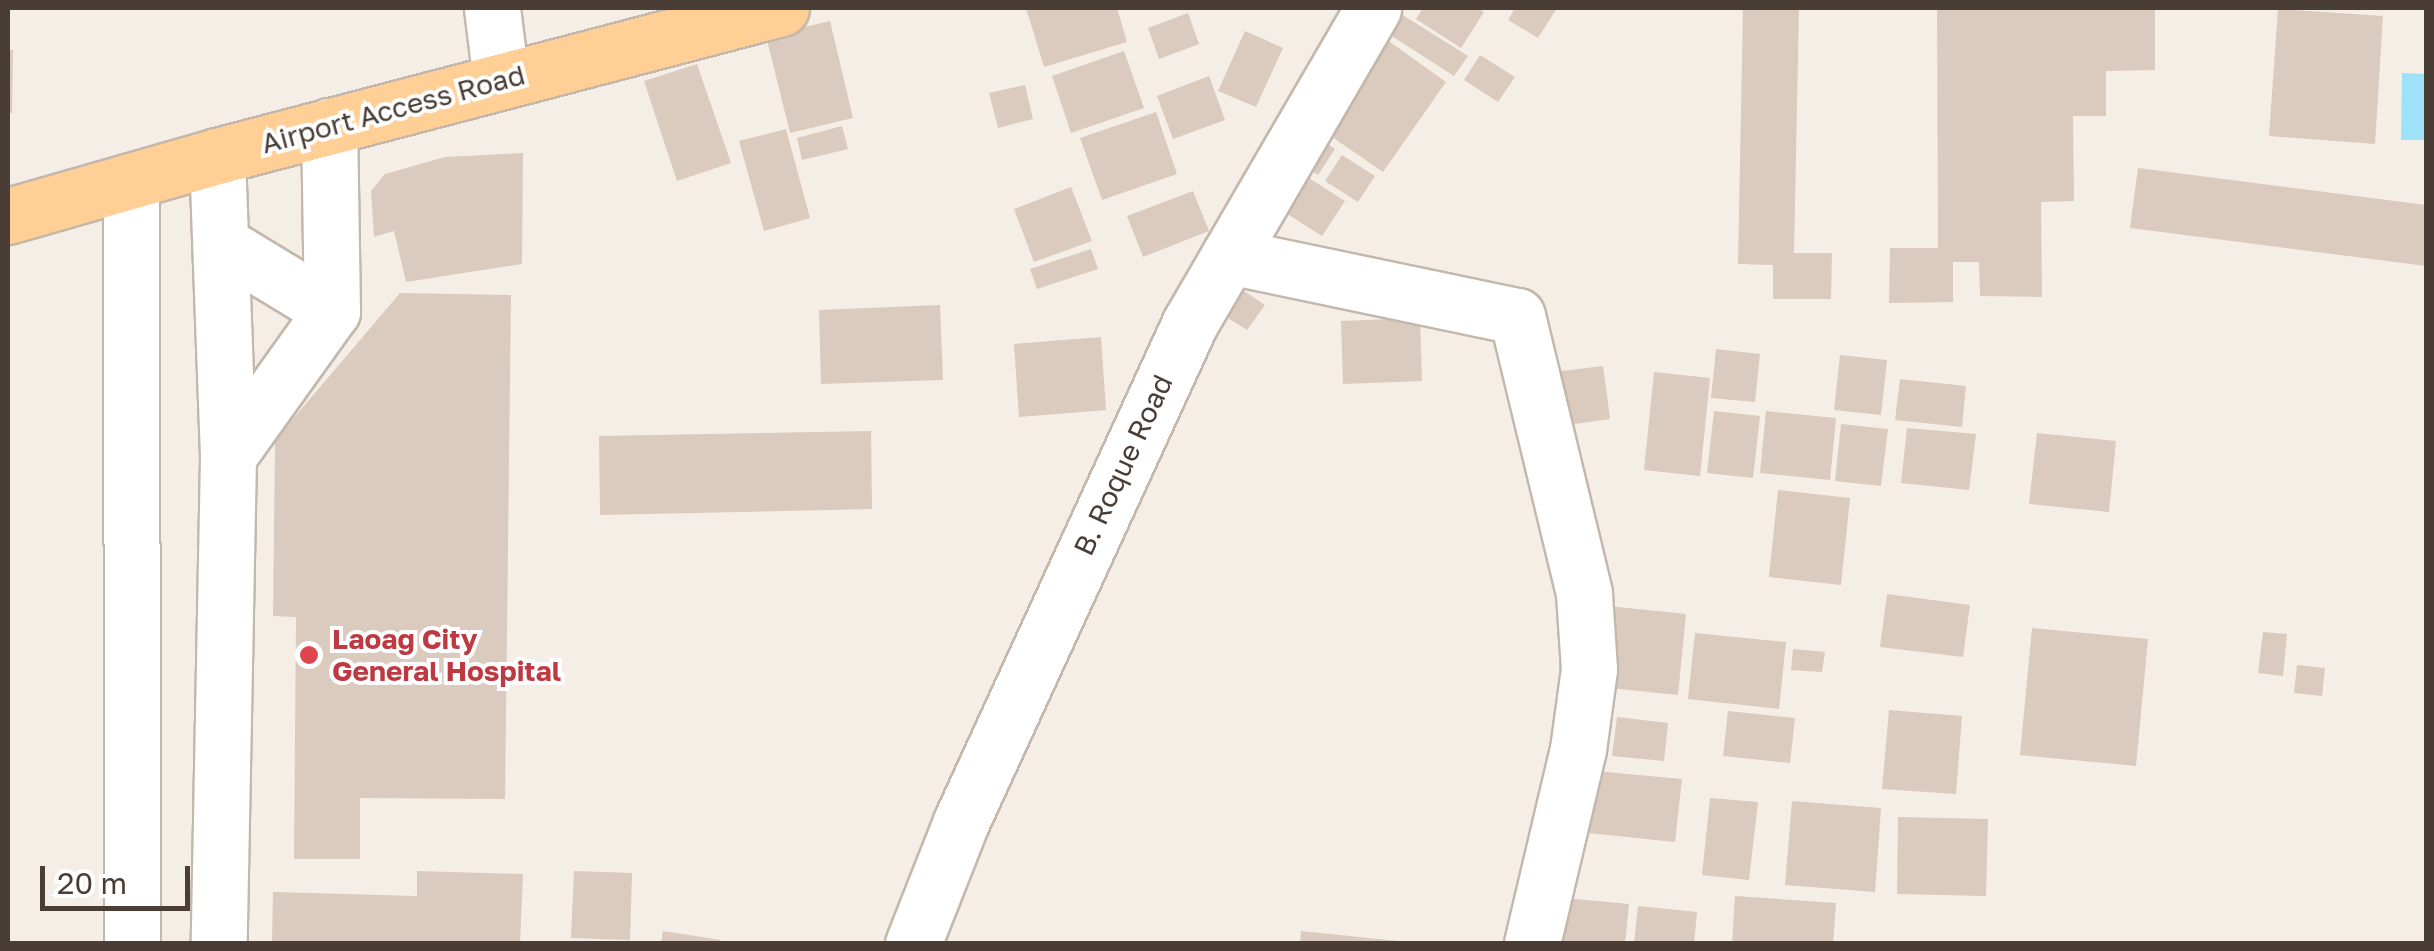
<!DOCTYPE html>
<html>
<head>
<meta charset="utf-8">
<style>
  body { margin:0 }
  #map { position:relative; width:2434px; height:951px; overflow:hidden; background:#f5eee6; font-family:"Golos Text",sans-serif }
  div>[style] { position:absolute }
  .water>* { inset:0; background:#9de2f8 }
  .building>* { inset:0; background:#dbcabe }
  .roads { filter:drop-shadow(2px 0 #c4b7ab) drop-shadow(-2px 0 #c4b7ab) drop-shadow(0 2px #c4b7ab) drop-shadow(0 -2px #c4b7ab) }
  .minor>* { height:55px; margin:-27.5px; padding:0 27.5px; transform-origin:27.5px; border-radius:27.5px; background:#fff }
  .major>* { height:55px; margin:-27.5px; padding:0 27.5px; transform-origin:27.5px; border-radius:27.5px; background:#ffcf95 }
  .dots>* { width:28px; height:28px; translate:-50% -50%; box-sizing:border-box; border:5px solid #fff; border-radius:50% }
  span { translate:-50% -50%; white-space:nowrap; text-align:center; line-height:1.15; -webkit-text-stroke:8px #fff; paint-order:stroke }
  .street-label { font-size:28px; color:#493d35 }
  .health-label { font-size:28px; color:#be3a42; font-weight:700 }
  .left { translate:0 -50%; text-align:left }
  .frame { position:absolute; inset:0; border:10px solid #493d35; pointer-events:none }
  .scale { position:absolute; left:40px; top:866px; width:150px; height:45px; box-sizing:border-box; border:5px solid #493d35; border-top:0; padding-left:12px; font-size:30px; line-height:35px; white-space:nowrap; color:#493d35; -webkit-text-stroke:8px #fff; paint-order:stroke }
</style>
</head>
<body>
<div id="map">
  <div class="water">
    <i style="clip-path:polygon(2402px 73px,2426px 74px,2426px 140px,2401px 140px)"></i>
  </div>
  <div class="building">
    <i style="clip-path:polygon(1026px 8px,1117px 8px,1127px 42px,1044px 67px)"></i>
    <i style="clip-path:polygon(1423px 8px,1477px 8px,1484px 12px,1461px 48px,1416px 19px)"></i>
    <i style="clip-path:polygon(1515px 8px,1557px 8px,1538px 38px,1508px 20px)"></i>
    <i style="clip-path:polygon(1743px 8px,1799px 8px,1794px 253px,1832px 253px,1831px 299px,1773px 299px,1773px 265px,1738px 264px)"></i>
    <i style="clip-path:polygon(1937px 8px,2155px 8px,2155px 70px,2106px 71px,2106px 116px,2073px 116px,2074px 201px,2041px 202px,2042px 297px,1980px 296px,1979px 262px,1953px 262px,1953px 302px,1889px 303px,1890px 248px,1938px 248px)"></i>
    <i style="clip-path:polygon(1393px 9px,1468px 56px,1454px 76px,1381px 29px)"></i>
    <i style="clip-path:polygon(2278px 9px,2383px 16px,2375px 144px,2269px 136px)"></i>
    <i style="clip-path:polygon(1188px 13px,1199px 44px,1159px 59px,1148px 28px)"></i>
    <i style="clip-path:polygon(830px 21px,853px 118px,790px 133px,766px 36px)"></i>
    <i style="clip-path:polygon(1245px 31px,1283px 48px,1256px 107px,1218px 91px)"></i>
    <i style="clip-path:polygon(1383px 37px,1446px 82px,1383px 172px,1319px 128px)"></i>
    <i style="clip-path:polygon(8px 50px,13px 50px,12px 113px,8px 113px)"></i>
    <i style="clip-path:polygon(1124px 51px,1144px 108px,1071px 133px,1052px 76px)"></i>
    <i style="clip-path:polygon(1480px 55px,1515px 77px,1498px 102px,1464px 80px)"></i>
    <i style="clip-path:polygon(697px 64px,731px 163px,677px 181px,644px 81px)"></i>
    <i style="clip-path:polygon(1209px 76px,1225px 120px,1173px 139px,1157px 96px)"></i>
    <i style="clip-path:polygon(1025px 85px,1033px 119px,998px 128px,989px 93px)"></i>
    <i style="clip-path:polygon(1156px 112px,1177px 174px,1102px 200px,1080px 138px)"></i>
    <i style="clip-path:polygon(842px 126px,848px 149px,802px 160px,797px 138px)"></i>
    <i style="clip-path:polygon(786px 129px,810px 218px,764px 231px,739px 141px)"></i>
    <i style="clip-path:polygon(1315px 136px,1335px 149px,1318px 175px,1298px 162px)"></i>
    <i style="clip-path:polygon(523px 153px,522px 264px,406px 282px,394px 231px,374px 237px,371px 191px,385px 174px,445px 157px)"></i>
    <i style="clip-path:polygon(1342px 155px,1375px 176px,1358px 202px,1325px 181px)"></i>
    <i style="clip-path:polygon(2138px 168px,2426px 205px,2426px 266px,2130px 228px)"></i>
    <i style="clip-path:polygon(1301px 173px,1345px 201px,1322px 236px,1278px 208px)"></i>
    <i style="clip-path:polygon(1071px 187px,1092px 241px,1034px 262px,1014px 209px)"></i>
    <i style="clip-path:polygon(1193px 191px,1209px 231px,1143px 257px,1127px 216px)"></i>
    <i style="clip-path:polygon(1091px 249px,1098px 269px,1037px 289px,1030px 269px)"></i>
    <i style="clip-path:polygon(1229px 281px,1265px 305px,1247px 330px,1212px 308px)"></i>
    <i style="clip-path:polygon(400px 293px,511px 295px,505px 799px,360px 798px,360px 859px,294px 859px,296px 617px,273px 616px,275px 440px)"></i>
    <i style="clip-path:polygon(940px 305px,943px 380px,821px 384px,819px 310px)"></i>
    <i style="clip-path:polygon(1420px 318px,1422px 381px,1343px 384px,1341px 321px)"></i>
    <i style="clip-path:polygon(1101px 337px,1106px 410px,1019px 417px,1014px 344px)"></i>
    <i style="clip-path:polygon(1716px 349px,1760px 354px,1755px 402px,1711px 398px)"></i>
    <i style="clip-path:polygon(1840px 355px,1887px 360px,1881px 415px,1834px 410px)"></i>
    <i style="clip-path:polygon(1603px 366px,1610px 419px,1561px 426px,1553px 372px)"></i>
    <i style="clip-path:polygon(1654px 372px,1710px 378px,1700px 476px,1644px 470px)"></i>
    <i style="clip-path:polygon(1900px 379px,1966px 386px,1962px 427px,1895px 420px)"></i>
    <i style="clip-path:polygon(1714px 411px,1760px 416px,1753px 478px,1707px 473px)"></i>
    <i style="clip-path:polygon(1766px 411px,1836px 418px,1830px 480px,1760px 473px)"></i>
    <i style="clip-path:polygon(1841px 424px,1888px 429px,1881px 486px,1835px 481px)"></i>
    <i style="clip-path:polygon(1907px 428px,1976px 434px,1969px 490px,1901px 483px)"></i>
    <i style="clip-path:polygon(871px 431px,872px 509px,600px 515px,599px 436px)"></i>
    <i style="clip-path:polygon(2037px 433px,2116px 441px,2109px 512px,2029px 504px)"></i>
    <i style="clip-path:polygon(1778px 490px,1850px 498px,1841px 585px,1769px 577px)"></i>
    <i style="clip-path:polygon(1887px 594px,1970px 605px,1963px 657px,1880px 647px)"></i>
    <i style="clip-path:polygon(1608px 606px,1686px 614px,1678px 695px,1599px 687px)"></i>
    <i style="clip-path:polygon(2032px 628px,2148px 639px,2136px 766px,2020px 755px)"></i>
    <i style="clip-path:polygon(2263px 632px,2287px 634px,2283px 676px,2258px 673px)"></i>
    <i style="clip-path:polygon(1695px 633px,1786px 642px,1779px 709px,1688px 699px)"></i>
    <i style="clip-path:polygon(1793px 649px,1825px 652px,1822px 672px,1791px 670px)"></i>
    <i style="clip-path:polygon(2297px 665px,2325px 668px,2322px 696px,2294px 693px)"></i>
    <i style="clip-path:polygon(1889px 710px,1962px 716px,1956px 794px,1882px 789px)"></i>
    <i style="clip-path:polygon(1728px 711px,1795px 718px,1790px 763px,1723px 756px)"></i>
    <i style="clip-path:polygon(1617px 717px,1668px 723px,1664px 761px,1612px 756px)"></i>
    <i style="clip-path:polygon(1595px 771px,1682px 779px,1675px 842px,1588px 833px)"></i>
    <i style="clip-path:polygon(1710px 798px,1758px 802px,1749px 880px,1702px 875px)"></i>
    <i style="clip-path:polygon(1792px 801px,1881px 808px,1875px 892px,1785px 885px)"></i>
    <i style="clip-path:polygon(1898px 817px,1988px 819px,1986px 896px,1897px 894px)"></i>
    <i style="clip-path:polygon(417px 871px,523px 874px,520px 944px,272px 944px,273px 892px,417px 896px)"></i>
    <i style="clip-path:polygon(574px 871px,632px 873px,630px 940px,571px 938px)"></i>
    <i style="clip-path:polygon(1735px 896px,1836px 903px,1833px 944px,1732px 944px)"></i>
    <i style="clip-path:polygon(1564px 898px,1629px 904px,1625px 944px,1559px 944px)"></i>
    <i style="clip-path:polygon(1638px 906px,1697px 912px,1694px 944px,1634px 944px)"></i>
    <i style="clip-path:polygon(663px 931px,721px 940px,720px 944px,661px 944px)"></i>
    <i style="clip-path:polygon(1301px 931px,1398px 941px,1398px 944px,1300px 944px)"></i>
  </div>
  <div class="roads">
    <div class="minor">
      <i style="left:492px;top:8px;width:73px;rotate:82.9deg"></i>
      <i style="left:217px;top:156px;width:300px;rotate:87.9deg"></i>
      <i style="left:228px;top:456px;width:488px;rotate:91.1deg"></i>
      <i style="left:131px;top:181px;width:763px;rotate:89.92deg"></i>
      <i style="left:222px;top:244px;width:129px;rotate:31.3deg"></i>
      <i style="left:1229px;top:256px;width:294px;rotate:11.8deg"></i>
      <i style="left:1517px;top:316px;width:286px;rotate:76.4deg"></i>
      <i style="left:1584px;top:594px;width:75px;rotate:86.2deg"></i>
      <i style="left:1589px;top:669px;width:81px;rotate:97.8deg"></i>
      <i style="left:1578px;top:749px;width:200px;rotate:103.3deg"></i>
      <i style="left:228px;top:456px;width:178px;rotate:-54.4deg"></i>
      <i style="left:332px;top:311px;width:185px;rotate:-90.9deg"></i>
      <i style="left:913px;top:944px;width:131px;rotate:-68.5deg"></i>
      <i style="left:961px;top:822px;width:549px;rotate:-65.35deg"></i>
      <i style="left:1190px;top:323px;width:364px;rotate:-59.8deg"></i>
    </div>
    <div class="major">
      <i style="left:8px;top:216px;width:217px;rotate:-16deg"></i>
      <i style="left:217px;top:156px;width:583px;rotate:-14.7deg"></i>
    </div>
  </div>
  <div class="dots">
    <i style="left:309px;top:655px;background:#e0444e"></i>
  </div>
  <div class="street-label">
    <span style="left:393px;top:109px;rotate:-15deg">Airport Access Road</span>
    <span style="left:1123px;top:465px;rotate:-65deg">B. Roque Road</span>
  </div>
  <div class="health-label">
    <span class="left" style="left:332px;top:655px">Laoag City<br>General Hospital</span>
  </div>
  <div class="frame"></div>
  <div class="scale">20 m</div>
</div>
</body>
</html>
